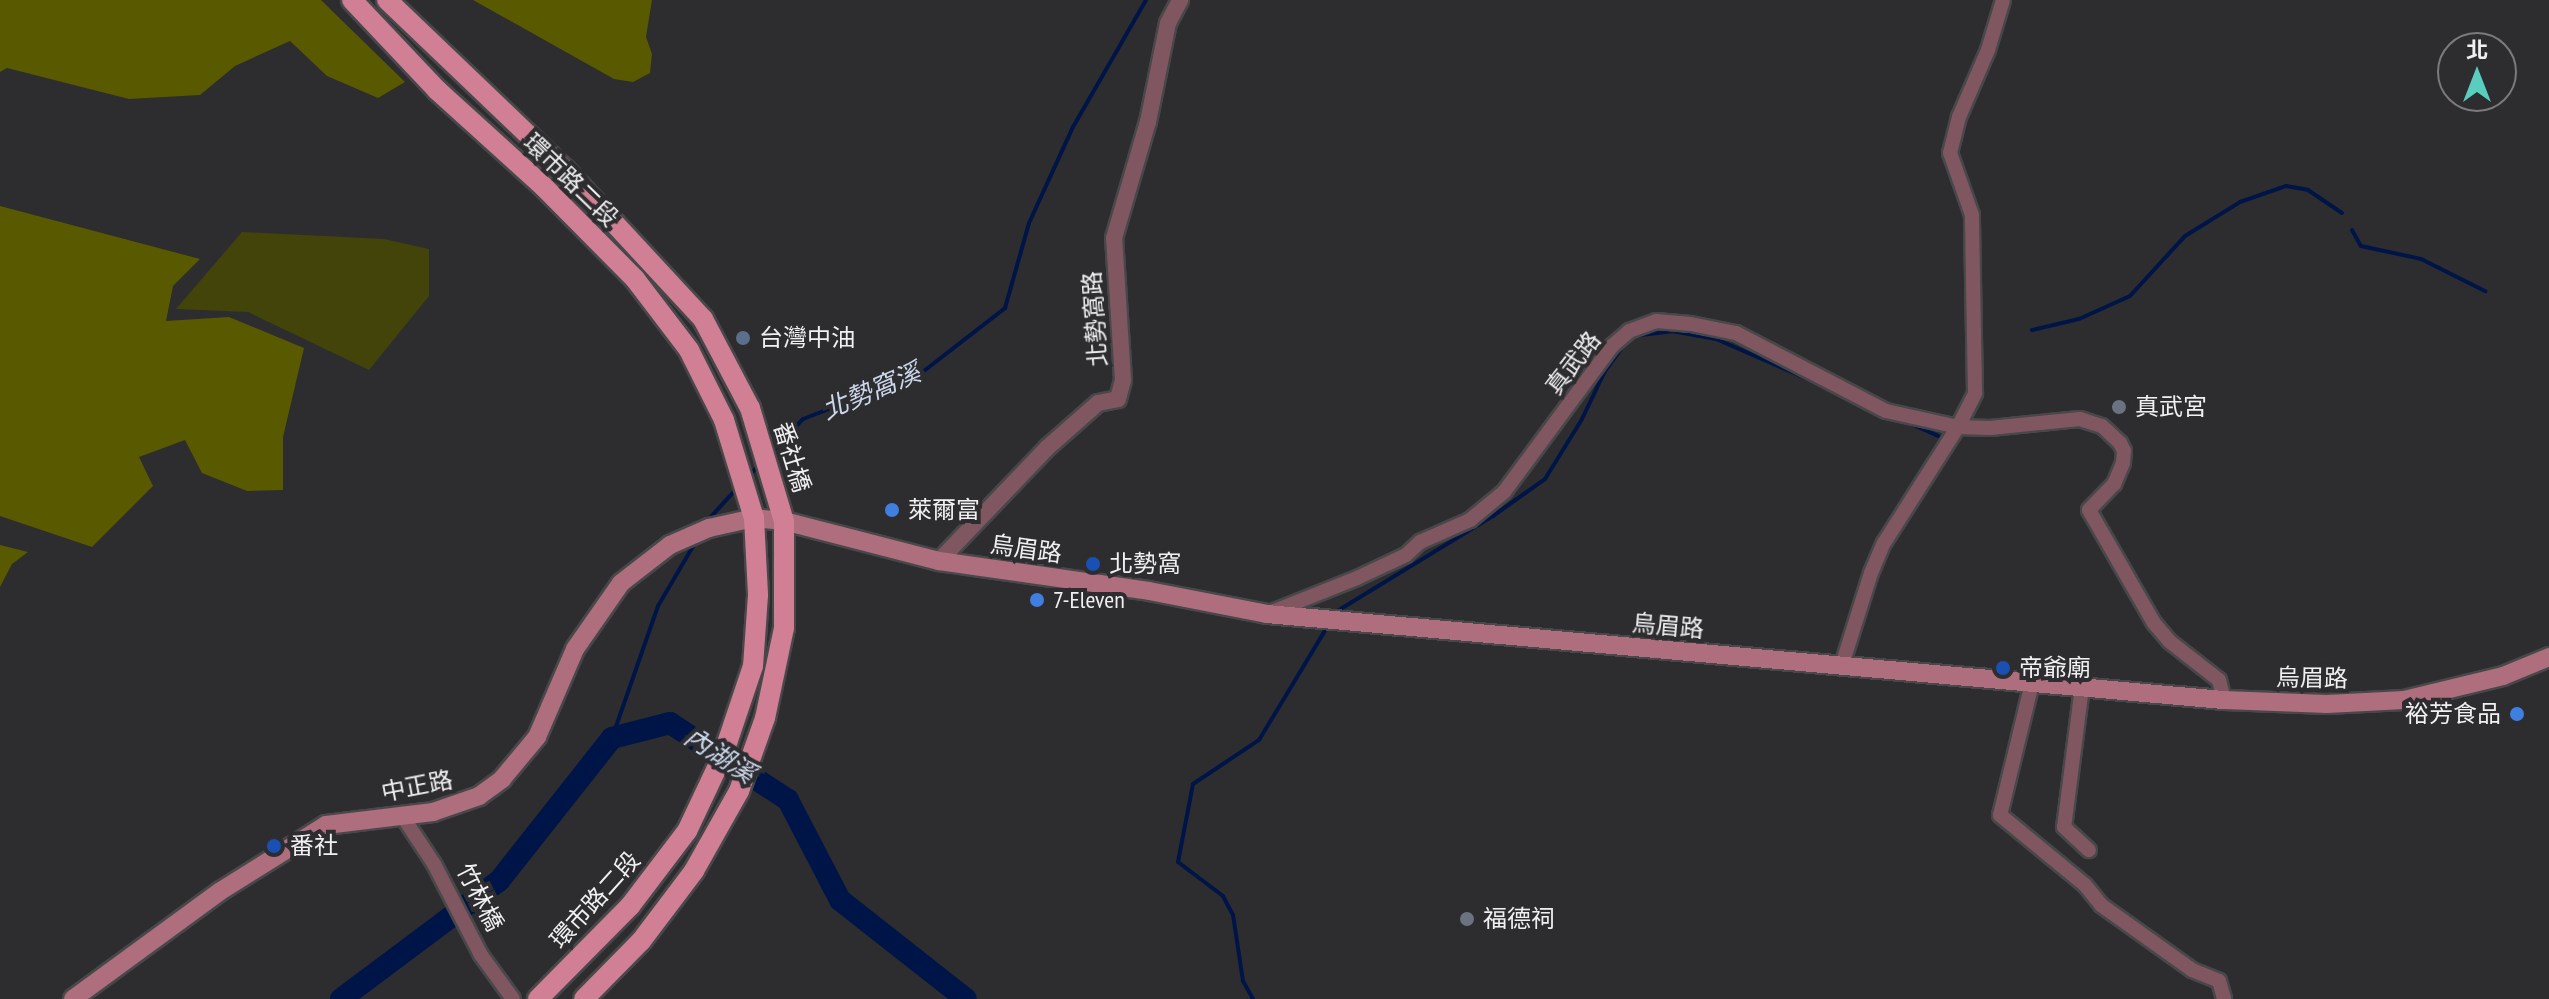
<!DOCTYPE html>
<html>
<head>
<meta charset="utf-8">
<style>
  body { margin:0 }
  #map { position:relative; width:2549px; height:999px; overflow:hidden; background:#2d2c2f; font-family:"PT Sans Narrow","Noto Sans TC",sans-serif }
  div>[style] { position:absolute }
  .green>* { inset:0; background:#43440a }
  .forest>* { inset:0; background:#595900 }
  .stream>* { height:4px; margin:-2px; padding:0 2px; transform-origin:2px; border-radius:2px; background:#001547 }
  .river>* { height:22px; margin:-11px; padding:0 11px; transform-origin:11px; border-radius:11px; background:#001547 }
  .roads { filter:drop-shadow(2px 0 #48474a) drop-shadow(-2px 0 #48474a) drop-shadow(0 2px #48474a) drop-shadow(0 -2px #48474a) }
  .minor>* { height:14px; margin:-7px; padding:0 7px; transform-origin:7px; border-radius:7px; background:#805761 }
  .tertiary>* { height:16px; margin:-8px; padding:0 8px; transform-origin:8px; border-radius:8px; background:#805761 }
  .secondary>* { height:18px; margin:-9px; padding:0 9px; transform-origin:9px; border-radius:9px; background:#ae6e7e }
  .primary>* { height:20px; margin:-10px; padding:0 10px; transform-origin:10px; border-radius:10px; background:#d17f94 }
  .dots>* { width:22px; height:22px; translate:-50% -50%; box-sizing:border-box; border:4px solid #2d2c2f; border-radius:50% }
  span { translate:-50% -50%; white-space:nowrap; text-align:center; line-height:1.15; -webkit-text-stroke:8px #2d2c2f; paint-order:stroke }
  .street-label { font-size:24px; color:#f0eff1 }
  .poi-label { font-size:24px; color:#f0eff1 }
  .left { translate:0 -50%; text-align:left }
  .right { translate:-100% -50%; text-align:right }
  .water-label { font-size:26px; color:#ccd7ec; font-style:italic }
  .north { position:absolute; left:2437px; top:32px; width:80px; height:80px; box-sizing:border-box; background:#2d2c2f; border:2px solid #7b7a7d; border-radius:50%; rotate:0deg; font-size:22px; font-weight:700; line-height:32px; text-align:center; color:#f0eff1 }
  .north::after { content:''; display:block; margin:auto; width:28px; height:36px; background:#59cebf; clip-path:polygon(50% 0,100% 100%,50% 72%,0 100%) }
</style>
</head>
<body>
<div id="map">
  <div class="green">
    <i style="clip-path:polygon(242px 232px,384px 239px,429px 249px,429px 296px,369px 370px,248px 312px,176px 309px)"></i>
  </div>
  <div class="forest">
    <i style="clip-path:polygon(0 0,321px 0,405px 82px,378px 98px,327px 76px,290px 41px,235px 66px,200px 95px,129px 99px,7px 68px,0 72px)"></i>
    <i style="clip-path:polygon(473px 0,652px 0,646px 37px,652px 54px,650px 73px,633px 82px,614px 79px)"></i>
    <i style="clip-path:polygon(0 206px,200px 259px,173px 286px,166px 321px,229px 317px,304px 348px,283px 437px,283px 490px,247px 491px,202px 473px,185px 440px,139px 457px,153px 486px,92px 547px,0 516px)"></i>
    <i style="clip-path:polygon(0 545px,28px 552px,12px 564px,0 587px)"></i>
  </div>
  <div class="stream">
    <i style="left:2352px;top:230px;width:18px;rotate:61deg"></i>
    <i style="left:2361px;top:246px;width:61px;rotate:12.2deg"></i>
    <i style="left:2421px;top:259px;width:72px;rotate:26.6deg"></i>
    <i style="left:2032px;top:330px;width:48px;rotate:-13.2deg"></i>
    <i style="left:2079px;top:319px;width:56px;rotate:-24.3deg"></i>
    <i style="left:2130px;top:296px;width:81px;rotate:-47.5deg"></i>
    <i style="left:2185px;top:236px;width:65px;rotate:-31.7deg"></i>
    <i style="left:2240px;top:202px;width:49px;rotate:-19.2deg"></i>
    <i style="left:2286px;top:186px;width:22px;rotate:10deg"></i>
    <i style="left:2308px;top:190px;width:41px;rotate:34.1deg"></i>
    <i style="left:1633px;top:336px;width:39px;rotate:-7deg"></i>
    <i style="left:1672px;top:331px;width:45px;rotate:10.3deg"></i>
    <i style="left:1716px;top:339px;width:116px;rotate:23.5deg"></i>
    <i style="left:1907px;top:422px;width:34px;rotate:24deg"></i>
    <i style="left:770px;top:454px;width:48px;rotate:-46.7deg"></i>
    <i style="left:803px;top:419px;width:125px;rotate:-21deg"></i>
    <i style="left:920px;top:374px;width:108px;rotate:-37.8deg"></i>
    <i style="left:1005px;top:308px;width:88px;rotate:-74.2deg"></i>
    <i style="left:1029px;top:223px;width:106px;rotate:-65.4deg"></i>
    <i style="left:1073px;top:127px;width:146px;rotate:-60.1deg"></i>
    <i style="left:748px;top:477px;width:19px;rotate:-47deg"></i>
    <i style="left:707px;top:521px;width:47px;rotate:-47.6deg"></i>
    <i style="left:1334px;top:613px;width:186px;rotate:-31.4deg"></i>
    <i style="left:1493px;top:516px;width:64px;rotate:-35.4deg"></i>
    <i style="left:1545px;top:479px;width:70px;rotate:-58.3deg"></i>
    <i style="left:1582px;top:419px;width:53px;rotate:-64.4deg"></i>
    <i style="left:1605px;top:371px;width:37px;rotate:-54deg"></i>
    <i style="left:612px;top:738px;width:140px;rotate:-70.8deg"></i>
    <i style="left:658px;top:606px;width:73px;rotate:-59.6deg"></i>
    <i style="left:1253px;top:999px;width:21px;rotate:-119deg"></i>
    <i style="left:1243px;top:981px;width:67px;rotate:-98.6deg"></i>
    <i style="left:1233px;top:915px;width:21px;rotate:-118deg"></i>
    <i style="left:1223px;top:896px;width:56px;rotate:-142.9deg"></i>
    <i style="left:1178px;top:862px;width:79px;rotate:-79.1deg"></i>
    <i style="left:1193px;top:784px;width:79px;rotate:-33.7deg"></i>
    <i style="left:1259px;top:740px;width:135px;rotate:-58.9deg"></i>
  </div>
  <div class="river">
    <i style="left:341px;top:999px;width:197px;rotate:-36.8deg"></i>
    <i style="left:499px;top:881px;width:182px;rotate:-51.7deg"></i>
    <i style="left:612px;top:738px;width:60px;rotate:-14.5deg"></i>
    <i style="left:670px;top:723px;width:141px;rotate:33.1deg"></i>
    <i style="left:788px;top:800px;width:113px;rotate:62.5deg"></i>
    <i style="left:840px;top:900px;width:160px;rotate:38.2deg"></i>
  </div>
  <div class="roads">
    <div class="minor">
      <i style="left:1267px;top:614px;width:97px;rotate:-21.8deg"></i>
      <i style="left:1357px;top:578px;width:54px;rotate:-25.1deg"></i>
      <i style="left:1406px;top:555px;width:19px;rotate:-43deg"></i>
      <i style="left:1420px;top:542px;width:55px;rotate:-23.7deg"></i>
      <i style="left:1470px;top:520px;width:44px;rotate:-39.5deg"></i>
      <i style="left:1504px;top:492px;width:182px;rotate:-53.5deg"></i>
      <i style="left:1612px;top:346px;width:23px;rotate:-41deg"></i>
      <i style="left:1629px;top:331px;width:29px;rotate:-20deg"></i>
      <i style="left:1656px;top:321px;width:35px;rotate:5deg"></i>
      <i style="left:1691px;top:324px;width:46px;rotate:11.3deg"></i>
      <i style="left:1736px;top:333px;width:169px;rotate:27.5deg"></i>
      <i style="left:1886px;top:411px;width:74px;rotate:12.5deg"></i>
      <i style="left:1958px;top:427px;width:32px;rotate:2deg"></i>
      <i style="left:1990px;top:428px;width:90px;rotate:-5.7deg"></i>
      <i style="left:2080px;top:419px;width:23px;rotate:18deg"></i>
      <i style="left:2102px;top:426px;width:25px;rotate:43deg"></i>
      <i style="left:2120px;top:443px;width:9px;rotate:63deg"></i>
      <i style="left:2124px;top:451px;width:12px;rotate:95deg"></i>
      <i style="left:2123px;top:463px;width:23px;rotate:113deg"></i>
      <i style="left:2114px;top:484px;width:36px;rotate:134deg"></i>
      <i style="left:2089px;top:510px;width:130px;rotate:60.1deg"></i>
      <i style="left:2154px;top:623px;width:23px;rotate:50deg"></i>
      <i style="left:2169px;top:641px;width:63px;rotate:38deg"></i>
      <i style="left:2219px;top:680px;width:21px;rotate:76deg"></i>
      <i style="left:1842px;top:665px;width:96px;rotate:-72.5deg"></i>
      <i style="left:1871px;top:573px;width:33px;rotate:-67deg"></i>
      <i style="left:1884px;top:543px;width:138px;rotate:-57.5deg"></i>
      <i style="left:1958px;top:427px;width:38px;rotate:-63deg"></i>
      <i style="left:1975px;top:393px;width:178px;rotate:-91deg"></i>
      <i style="left:1972px;top:215px;width:66px;rotate:-109.5deg"></i>
      <i style="left:1950px;top:153px;width:37px;rotate:-76deg"></i>
      <i style="left:1959px;top:117px;width:73px;rotate:-66.6deg"></i>
      <i style="left:1988px;top:50px;width:52px;rotate:-73.3deg"></i>
      <i style="left:2032px;top:683px;width:136px;rotate:103.6deg"></i>
      <i style="left:2000px;top:815px;width:110px;rotate:39.5deg"></i>
      <i style="left:2085px;top:885px;width:26px;rotate:51deg"></i>
      <i style="left:2101px;top:905px;width:112px;rotate:35.5deg"></i>
      <i style="left:2192px;top:970px;width:29px;rotate:22deg"></i>
      <i style="left:2219px;top:981px;width:19px;rotate:74deg"></i>
      <i style="left:2082px;top:687px;width:141px;rotate:97.3deg"></i>
      <i style="left:2064px;top:827px;width:34px;rotate:43deg"></i>
      <i style="left:403px;top:817px;width:56px;rotate:56.6deg"></i>
      <i style="left:434px;top:864px;width:102px;rotate:62.7deg"></i>
      <i style="left:481px;top:955px;width:54px;rotate:54deg"></i>
    </div>
    <div class="tertiary">
      <i style="left:939px;top:561px;width:156px;rotate:-46.3deg"></i>
      <i style="left:1047px;top:448px;width:68px;rotate:-41.4deg"></i>
      <i style="left:1098px;top:403px;width:20px;rotate:-11deg"></i>
      <i style="left:1118px;top:399px;width:20px;rotate:-75deg"></i>
      <i style="left:1123px;top:380px;width:142px;rotate:-93.6deg"></i>
      <i style="left:1114px;top:238px;width:121px;rotate:-73.7deg"></i>
      <i style="left:1148px;top:122px;width:101px;rotate:-78.6deg"></i>
      <i style="left:1168px;top:23px;width:26px;rotate:-62deg"></i>
    </div>
    <div class="secondary">
      <i style="left:73px;top:999px;width:181px;rotate:-36.2deg"></i>
      <i style="left:219px;top:892px;width:126px;rotate:-32.1deg"></i>
      <i style="left:326px;top:825px;width:108px;rotate:-6.9deg"></i>
      <i style="left:433px;top:812px;width:49px;rotate:-19.2deg"></i>
      <i style="left:479px;top:796px;width:29px;rotate:-36deg"></i>
      <i style="left:502px;top:779px;width:55px;rotate:-50.2deg"></i>
      <i style="left:537px;top:737px;width:96px;rotate:-66.6deg"></i>
      <i style="left:575px;top:649px;width:80px;rotate:-55.1deg"></i>
      <i style="left:621px;top:583px;width:62px;rotate:-37.8deg"></i>
      <i style="left:670px;top:545px;width:43px;rotate:-23.6deg"></i>
      <i style="left:709px;top:528px;width:46px;rotate:-12.5deg"></i>
      <i style="left:754px;top:518px;width:30px;rotate:6deg"></i>
      <i style="left:784px;top:521px;width:160px;rotate:14.5deg"></i>
      <i style="left:939px;top:561px;width:212px;rotate:8.1deg"></i>
      <i style="left:1149px;top:591px;width:120px;rotate:11deg"></i>
      <i style="left:1267px;top:614px;width:961px;rotate:5.14deg"></i>
      <i style="left:2224px;top:700px;width:103px;rotate:2.2deg"></i>
      <i style="left:2327px;top:704px;width:77px;rotate:-3deg"></i>
      <i style="left:2404px;top:700px;width:102px;rotate:-13.6deg"></i>
      <i style="left:2503px;top:676px;width:50px;rotate:-22.4deg"></i>
    </div>
    <div class="primary">
      <i style="left:352px;top:0;width:124px;rotate:46.6deg"></i>
      <i style="left:437px;top:90px;width:144px;rotate:42.2deg"></i>
      <i style="left:544px;top:187px;width:129px;rotate:45.3deg"></i>
      <i style="left:635px;top:279px;width:89px;rotate:52.7deg"></i>
      <i style="left:689px;top:350px;width:78px;rotate:63.4deg"></i>
      <i style="left:724px;top:420px;width:102px;rotate:73deg"></i>
      <i style="left:754px;top:518px;width:77px;rotate:87deg"></i>
      <i style="left:758px;top:595px;width:71px;rotate:94deg"></i>
      <i style="left:753px;top:666px;width:94px;rotate:108.6deg"></i>
      <i style="left:723px;top:755px;width:84px;rotate:115.3deg"></i>
      <i style="left:687px;top:831px;width:94px;rotate:127.2deg"></i>
      <i style="left:630px;top:906px;width:131px;rotate:134.7deg"></i>
      <i style="left:387px;top:0;width:246px;rotate:43.7deg"></i>
      <i style="left:565px;top:170px;width:203px;rotate:47.2deg"></i>
      <i style="left:703px;top:319px;width:101px;rotate:62.2deg"></i>
      <i style="left:750px;top:408px;width:118px;rotate:73.3deg"></i>
      <i style="left:784px;top:521px;width:107px;rotate:90deg"></i>
      <i style="left:784px;top:628px;width:92px;rotate:101.9deg"></i>
      <i style="left:765px;top:718px;width:77px;rotate:109.6deg"></i>
      <i style="left:739px;top:791px;width:92px;rotate:119.4deg"></i>
      <i style="left:694px;top:871px;width:88px;rotate:127.1deg"></i>
      <i style="left:641px;top:941px;width:81px;rotate:134.5deg"></i>
    </div>
  </div>
  <div class="dots">
    <i style="left:743px;top:338px;background:#5c6f8a"></i>
    <i style="left:2119px;top:407px;background:#6b7280"></i>
    <i style="left:892px;top:510px;background:#3f7fe0"></i>
    <i style="left:1093px;top:564px;background:#1a4fb4"></i>
    <i style="left:1037px;top:600px;background:#3f7fe0"></i>
    <i style="left:2003px;top:668px;background:#1a4fb4"></i>
    <i style="left:2517px;top:714px;background:#3f7fe0"></i>
    <i style="left:274px;top:846px;background:#1a4fb4"></i>
    <i style="left:1467px;top:919px;background:#6b7280"></i>
  </div>
  <div class="street-label">
    <span style="left:571px;top:180px;rotate:44deg">環市路二段</span>
    <span style="left:1095px;top:319px;rotate:-94deg">北勢窩路</span>
    <span style="left:1573px;top:363px;rotate:-52deg">真武路</span>
    <span style="left:792px;top:457px;rotate:73deg">番社橋</span>
    <span style="left:1026px;top:549px;rotate:8deg">烏眉路</span>
    <span style="left:1668px;top:626px;rotate:5deg">烏眉路</span>
    <span style="left:2312px;top:678px;rotate:1deg">烏眉路</span>
    <span style="left:417px;top:786px;rotate:-11deg">中正路</span>
    <span style="left:480px;top:897px;rotate:63deg">竹林橋</span>
    <span style="left:595px;top:900px;rotate:-48deg">環市路二段</span>
  </div>
  <div class="poi-label">
    <span class="left" style="left:759px;top:338px">台灣中油</span>
    <span class="left" style="left:2135px;top:407px">真武宮</span>
    <span class="left" style="left:908px;top:510px">萊爾富</span>
    <span class="left" style="left:1109px;top:564px">北勢窩</span>
    <span class="left" style="left:1053px;top:600px">7-Eleven</span>
    <span class="left" style="left:2019px;top:668px">帝爺廟</span>
    <span class="right" style="left:2501px;top:714px">裕芳食品</span>
    <span class="left" style="left:290px;top:846px">番社</span>
    <span class="left" style="left:1483px;top:919px">福德祠</span>
  </div>
  <div class="water-label">
    <span style="left:871px;top:391px;rotate:-23deg">北勢窩溪</span>
    <span style="left:720px;top:755px;rotate:33deg">內湖溪</span>
  </div>
  <div class="north">北</div>
</div>
</body>
</html>
